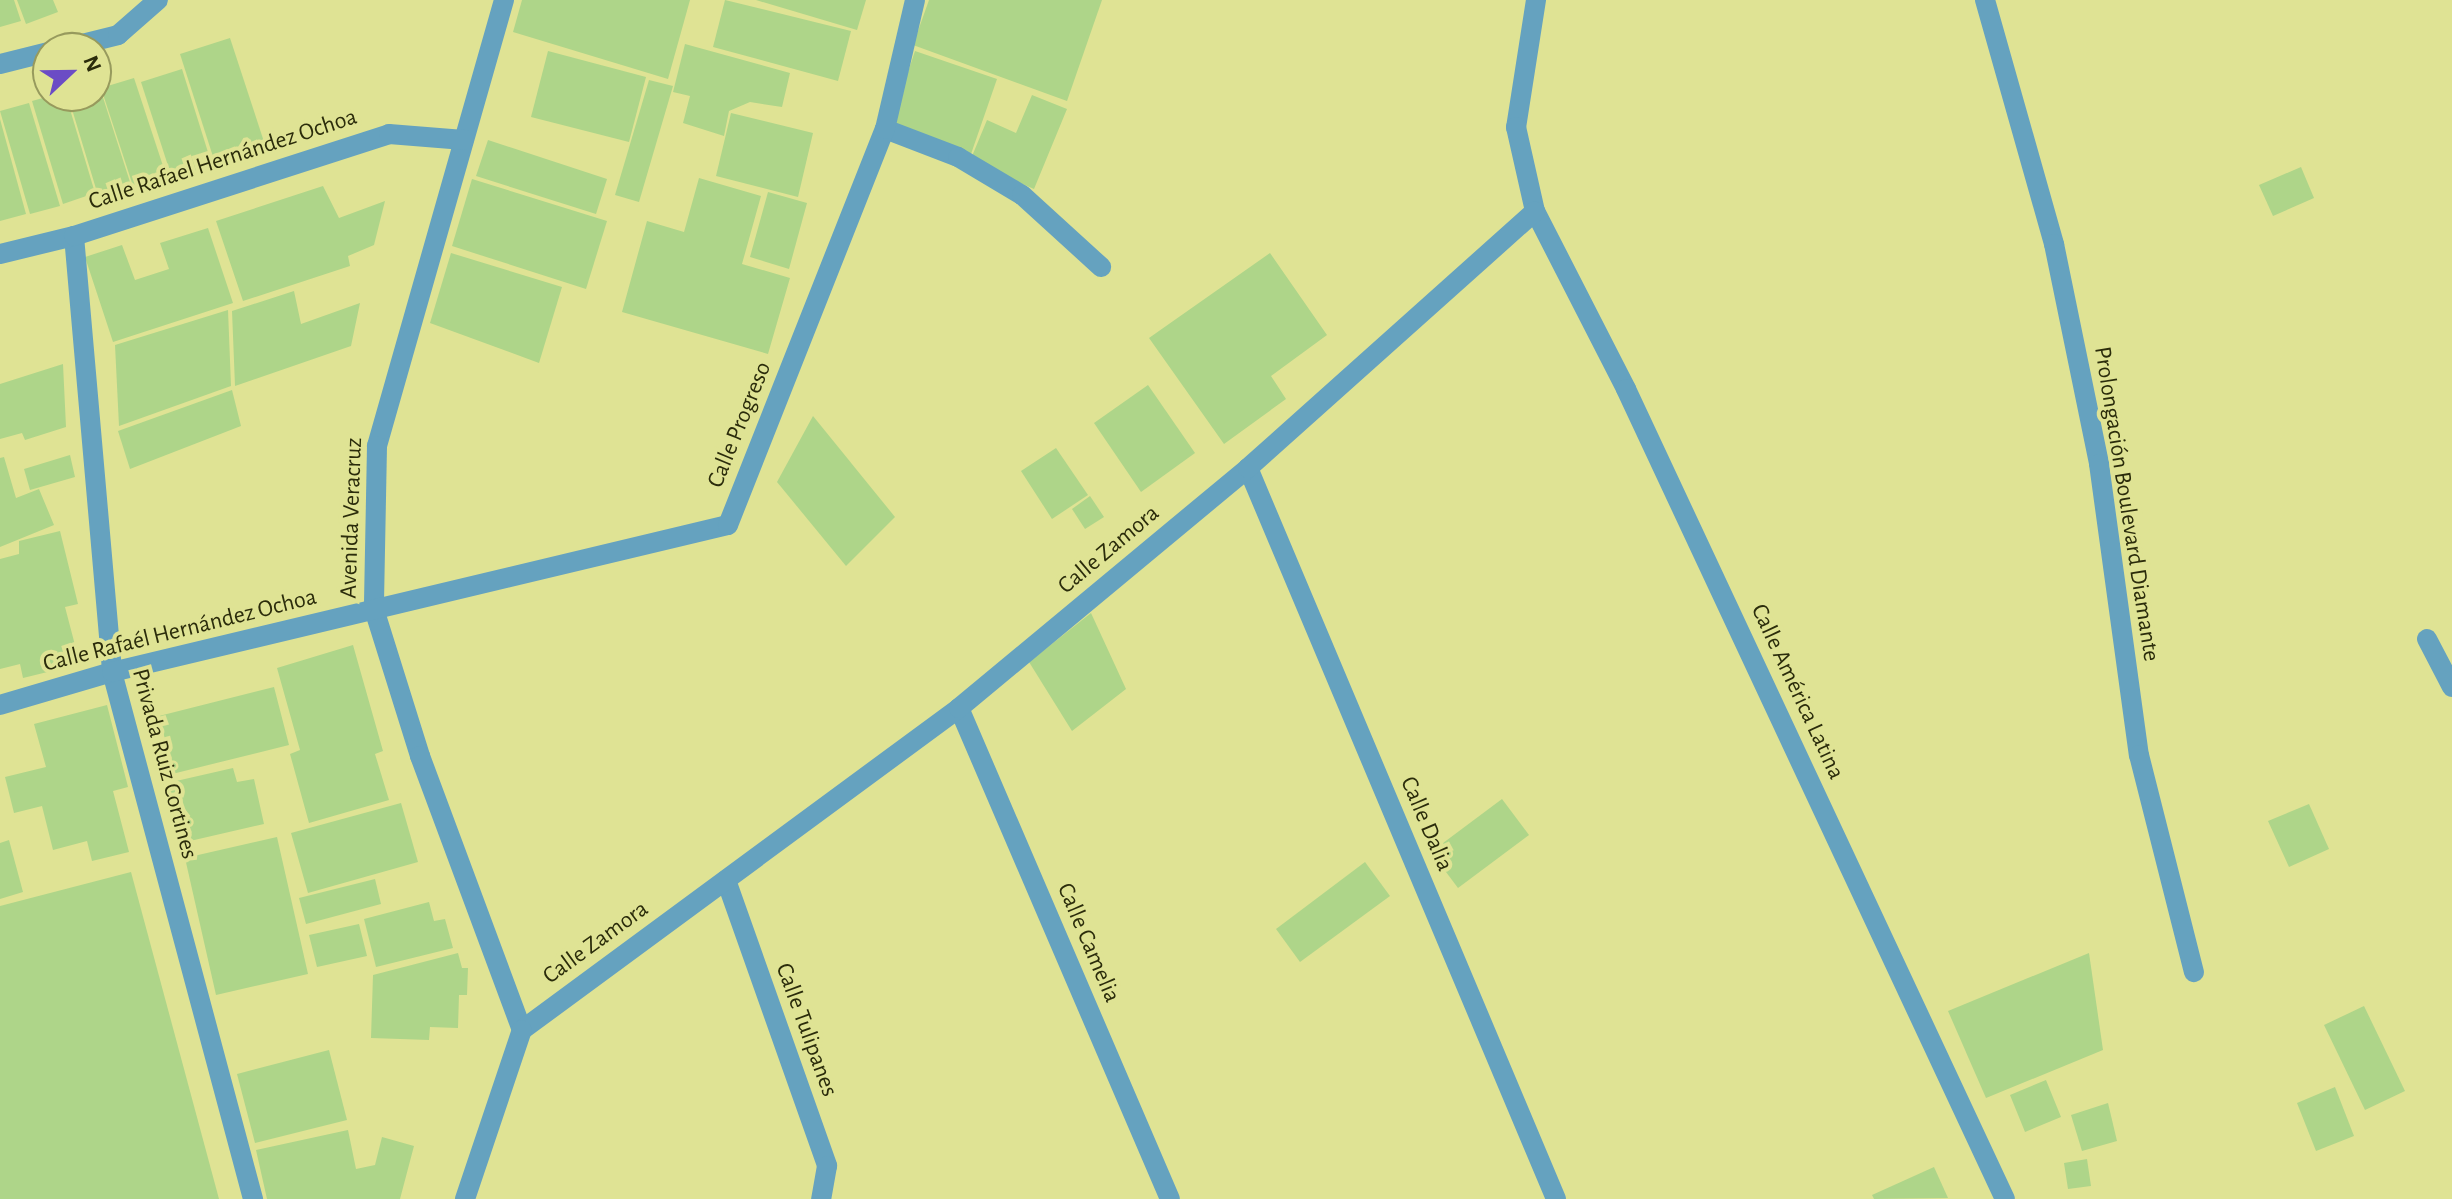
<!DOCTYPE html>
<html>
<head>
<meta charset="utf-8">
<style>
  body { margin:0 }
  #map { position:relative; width:2452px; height:1199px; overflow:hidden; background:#dfe394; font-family:"Alegreya Sans",sans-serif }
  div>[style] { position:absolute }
  .building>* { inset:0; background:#aed589 }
  .minor>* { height:20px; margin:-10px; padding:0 10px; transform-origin:10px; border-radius:10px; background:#65a2bf }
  span { translate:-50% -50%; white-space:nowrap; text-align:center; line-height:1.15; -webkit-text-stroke:8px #dfe394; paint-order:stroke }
  .street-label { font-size:24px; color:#2b2c0b }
  .north { position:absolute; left:32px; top:32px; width:80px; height:80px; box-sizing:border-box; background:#dfe394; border:2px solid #979a5d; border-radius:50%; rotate:68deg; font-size:22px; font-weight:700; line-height:32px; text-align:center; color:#2b2c0b }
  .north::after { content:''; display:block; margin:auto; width:28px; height:36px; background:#6b4cc5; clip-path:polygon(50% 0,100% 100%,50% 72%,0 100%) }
</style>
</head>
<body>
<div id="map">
  <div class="building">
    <i style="clip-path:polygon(0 0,14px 0,21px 21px,0 27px)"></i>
    <i style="clip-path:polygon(17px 0,53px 0,58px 12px,26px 24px)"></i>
    <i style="clip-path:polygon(522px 0,690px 0,668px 79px,513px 32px)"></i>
    <i style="clip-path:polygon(725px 0,851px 31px,838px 81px,713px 47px)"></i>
    <i style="clip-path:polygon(756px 0,866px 0,857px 30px)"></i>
    <i style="clip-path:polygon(929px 0,1102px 0,1067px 101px,913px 45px)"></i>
    <i style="clip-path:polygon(230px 38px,268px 154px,217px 169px,180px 54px)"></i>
    <i style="clip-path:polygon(685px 44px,790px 73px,782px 107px,750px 102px,729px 111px,724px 136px,683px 123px,690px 96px,673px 92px)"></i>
    <i style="clip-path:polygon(548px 51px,646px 77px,629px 142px,531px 117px)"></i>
    <i style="clip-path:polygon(915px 51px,997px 79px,971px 154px,890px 126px)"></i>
    <i style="clip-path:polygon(182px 69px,212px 165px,172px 178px,141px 82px)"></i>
    <i style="clip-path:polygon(134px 78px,166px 175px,133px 186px,101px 88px)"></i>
    <i style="clip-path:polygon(649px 80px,673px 86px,639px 202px,615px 195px)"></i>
    <i style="clip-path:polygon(99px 85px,130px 182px,97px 192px,68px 96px,96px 96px)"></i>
    <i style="clip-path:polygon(1032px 95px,1067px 109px,1034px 189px,970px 161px,987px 120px,1016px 133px)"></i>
    <i style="clip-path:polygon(50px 96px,66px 96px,95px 193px,63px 204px,32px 101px)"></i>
    <i style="clip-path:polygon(29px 103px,60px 206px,30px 214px,0 111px)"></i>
    <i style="clip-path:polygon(731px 113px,813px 133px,798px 197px,716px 176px)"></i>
    <i style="clip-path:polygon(0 119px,26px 214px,0 221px)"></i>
    <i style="clip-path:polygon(488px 140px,607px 179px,596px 214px,476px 176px)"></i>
    <i style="clip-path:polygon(2301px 167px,2314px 198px,2273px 216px,2259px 185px)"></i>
    <i style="clip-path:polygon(699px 178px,761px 196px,742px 264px,790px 278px,768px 354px,622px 312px,647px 221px,684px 232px)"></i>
    <i style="clip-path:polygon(472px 179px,607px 221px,586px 289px,452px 246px)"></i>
    <i style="clip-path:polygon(323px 186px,339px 218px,385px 201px,374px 245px,348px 256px,350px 266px,243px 301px,216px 221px)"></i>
    <i style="clip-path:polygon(768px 192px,807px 203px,789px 269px,750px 257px)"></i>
    <i style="clip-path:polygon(208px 228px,233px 303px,113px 342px,85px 257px,122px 245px,135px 280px,169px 269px,160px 243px)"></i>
    <i style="clip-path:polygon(451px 253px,562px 287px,539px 363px,430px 323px)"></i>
    <i style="clip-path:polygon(1270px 253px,1327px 335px,1271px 376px,1286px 399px,1224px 444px,1149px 338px)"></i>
    <i style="clip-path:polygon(294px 291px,301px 324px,360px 303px,351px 346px,235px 386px,232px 311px)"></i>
    <i style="clip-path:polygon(228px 310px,231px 386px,119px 426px,115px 345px)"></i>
    <i style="clip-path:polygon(63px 364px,66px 427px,25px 440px,22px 433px,0 439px,0 384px)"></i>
    <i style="clip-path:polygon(1148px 385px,1195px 453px,1141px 492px,1094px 423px)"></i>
    <i style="clip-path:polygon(232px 390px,241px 426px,130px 469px,118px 431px)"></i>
    <i style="clip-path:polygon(813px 416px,895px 517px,846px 566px,777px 482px)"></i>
    <i style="clip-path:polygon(1056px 448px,1088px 495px,1052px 519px,1021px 471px)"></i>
    <i style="clip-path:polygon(70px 455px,75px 477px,30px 490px,24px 469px)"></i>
    <i style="clip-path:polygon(4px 457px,16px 498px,39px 489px,54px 525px,0 547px,0 458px)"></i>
    <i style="clip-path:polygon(1090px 496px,1104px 517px,1085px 529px,1072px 509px)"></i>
    <i style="clip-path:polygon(60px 531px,78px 604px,65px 607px,80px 664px,23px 678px,20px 664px,0 669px,0 559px,19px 554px,19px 541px)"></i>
    <i style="clip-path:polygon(1091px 613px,1126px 689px,1072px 731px,1029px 662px)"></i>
    <i style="clip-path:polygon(353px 645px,383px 751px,375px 754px,389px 800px,309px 823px,290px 754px,300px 750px,277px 668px)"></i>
    <i style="clip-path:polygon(274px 687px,289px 745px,164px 776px,157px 749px,167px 747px,159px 716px)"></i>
    <i style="clip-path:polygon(107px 705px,128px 787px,113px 791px,129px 852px,92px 861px,87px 841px,53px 850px,42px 806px,14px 813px,5px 777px,46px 767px,34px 724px)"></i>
    <i style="clip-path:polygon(233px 768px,237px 782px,254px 779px,264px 824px,177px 844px,163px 784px)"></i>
    <i style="clip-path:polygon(1502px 799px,1529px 835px,1458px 888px,1431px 852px)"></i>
    <i style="clip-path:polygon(401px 803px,418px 862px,308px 893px,291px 833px)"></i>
    <i style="clip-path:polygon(2309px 804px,2329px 849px,2289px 867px,2268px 821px)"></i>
    <i style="clip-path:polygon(277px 837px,308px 974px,216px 995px,185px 858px)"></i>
    <i style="clip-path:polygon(9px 840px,23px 892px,0 899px,0 843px)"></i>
    <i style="clip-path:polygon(1365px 862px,1390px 896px,1300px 962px,1276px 929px)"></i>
    <i style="clip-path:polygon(131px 872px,219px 1199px,0 1199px,0 906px)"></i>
    <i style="clip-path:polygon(375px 879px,381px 904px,306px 924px,299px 898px)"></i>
    <i style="clip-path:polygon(429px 902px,434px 921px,445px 919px,453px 948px,376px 967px,364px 919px)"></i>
    <i style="clip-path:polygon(359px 924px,367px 956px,317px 967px,309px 935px)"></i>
    <i style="clip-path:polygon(458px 953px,462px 968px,468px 968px,467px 995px,459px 995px,458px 1028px,430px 1027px,429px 1040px,371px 1038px,373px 975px)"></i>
    <i style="clip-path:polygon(2089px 953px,2103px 1050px,1986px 1098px,1948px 1011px)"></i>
    <i style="clip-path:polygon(2364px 1006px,2405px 1091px,2365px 1110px,2324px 1025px)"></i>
    <i style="clip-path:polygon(329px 1050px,347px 1120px,255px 1143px,237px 1074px)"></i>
    <i style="clip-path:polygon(2046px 1080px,2061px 1117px,2025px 1132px,2010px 1095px)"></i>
    <i style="clip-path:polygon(2335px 1087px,2354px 1136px,2316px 1151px,2297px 1103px)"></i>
    <i style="clip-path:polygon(2108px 1103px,2117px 1141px,2082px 1151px,2071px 1115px)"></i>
    <i style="clip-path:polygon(348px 1130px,356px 1169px,375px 1165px,382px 1137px,414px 1146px,400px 1199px,267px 1199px,256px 1150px)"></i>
    <i style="clip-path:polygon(2087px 1159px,2091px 1186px,2068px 1189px,2064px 1163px)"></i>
    <i style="clip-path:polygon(1934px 1167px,1948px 1198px,1874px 1199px,1872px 1195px)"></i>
  </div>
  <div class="minor">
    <i style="left:504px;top:0;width:464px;rotate:105.9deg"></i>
    <i style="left:377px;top:446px;width:163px;rotate:91.1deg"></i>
    <i style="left:374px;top:609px;width:154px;rotate:72.6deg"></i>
    <i style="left:420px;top:756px;width:292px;rotate:69.6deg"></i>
    <i style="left:1536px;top:0;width:129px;rotate:98.9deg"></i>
    <i style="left:1516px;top:127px;width:86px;rotate:77.3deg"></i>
    <i style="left:1535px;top:211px;width:200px;rotate:62.9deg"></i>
    <i style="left:1626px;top:389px;width:894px;rotate:64.93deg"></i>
    <i style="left:1985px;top:0;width:254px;rotate:74.2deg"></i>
    <i style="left:2054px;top:244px;width:225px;rotate:78.4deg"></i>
    <i style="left:2099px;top:464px;width:294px;rotate:82.2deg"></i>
    <i style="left:2139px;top:755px;width:224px;rotate:75.8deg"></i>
    <i style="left:66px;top:48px;width:54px;rotate:-14deg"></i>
    <i style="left:118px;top:35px;width:53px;rotate:-41.2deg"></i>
    <i style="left:0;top:64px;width:49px;rotate:-14deg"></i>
    <i style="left:885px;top:129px;width:78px;rotate:21deg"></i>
    <i style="left:958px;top:157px;width:74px;rotate:30.7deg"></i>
    <i style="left:1022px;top:195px;width:107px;rotate:42.3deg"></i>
    <i style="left:74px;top:236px;width:438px;rotate:85deg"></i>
    <i style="left:112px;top:672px;width:546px;rotate:75.02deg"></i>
    <i style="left:0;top:254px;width:76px;rotate:-13.7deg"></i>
    <i style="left:74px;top:236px;width:331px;rotate:-17.9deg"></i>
    <i style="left:389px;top:134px;width:75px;rotate:4.6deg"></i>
    <i style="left:1248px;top:468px;width:793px;rotate:67.15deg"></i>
    <i style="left:2427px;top:639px;width:54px;rotate:62.5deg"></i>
    <i style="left:0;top:705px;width:117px;rotate:-16.4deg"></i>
    <i style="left:112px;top:672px;width:633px;rotate:-13.42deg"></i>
    <i style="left:728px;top:525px;width:426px;rotate:-68.4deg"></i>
    <i style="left:885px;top:129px;width:132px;rotate:-76.9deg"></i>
    <i style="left:959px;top:708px;width:534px;rotate:66.75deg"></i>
    <i style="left:726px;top:880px;width:303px;rotate:70.5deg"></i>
    <i style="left:827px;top:1166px;width:34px;rotate:100deg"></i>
    <i style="left:522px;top:1030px;width:543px;rotate:-36.38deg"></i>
    <i style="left:959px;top:708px;width:376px;rotate:-39.7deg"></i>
    <i style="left:1248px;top:468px;width:385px;rotate:-41.8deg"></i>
    <i style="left:465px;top:1199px;width:178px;rotate:-71.4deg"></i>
  </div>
  <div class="street-label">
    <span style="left:223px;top:160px;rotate:-18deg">Calle Rafael Hernández Ochoa</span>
    <span style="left:740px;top:425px;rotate:-68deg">Calle Progreso</span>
    <span style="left:2126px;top:504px;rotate:81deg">Prolongación Boulevard Diamante</span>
    <span style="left:352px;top:518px;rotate:-88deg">Avenida Veracruz</span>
    <span style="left:1109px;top:550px;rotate:-40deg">Calle Zamora</span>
    <span style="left:180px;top:631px;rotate:-14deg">Calle Rafaél Hernández Ochoa</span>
    <span style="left:1797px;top:692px;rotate:65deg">Calle América Latina</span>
    <span style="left:164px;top:764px;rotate:75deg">Privada Ruiz Cortines</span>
    <span style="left:1426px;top:824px;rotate:67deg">Calle Dalia</span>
    <span style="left:596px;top:943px;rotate:-36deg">Calle Zamora</span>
    <span style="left:1088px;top:943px;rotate:67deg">Calle Camelia</span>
    <span style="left:806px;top:1030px;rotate:70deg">Calle Tulipanes</span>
  </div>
  <div class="north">N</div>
</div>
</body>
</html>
